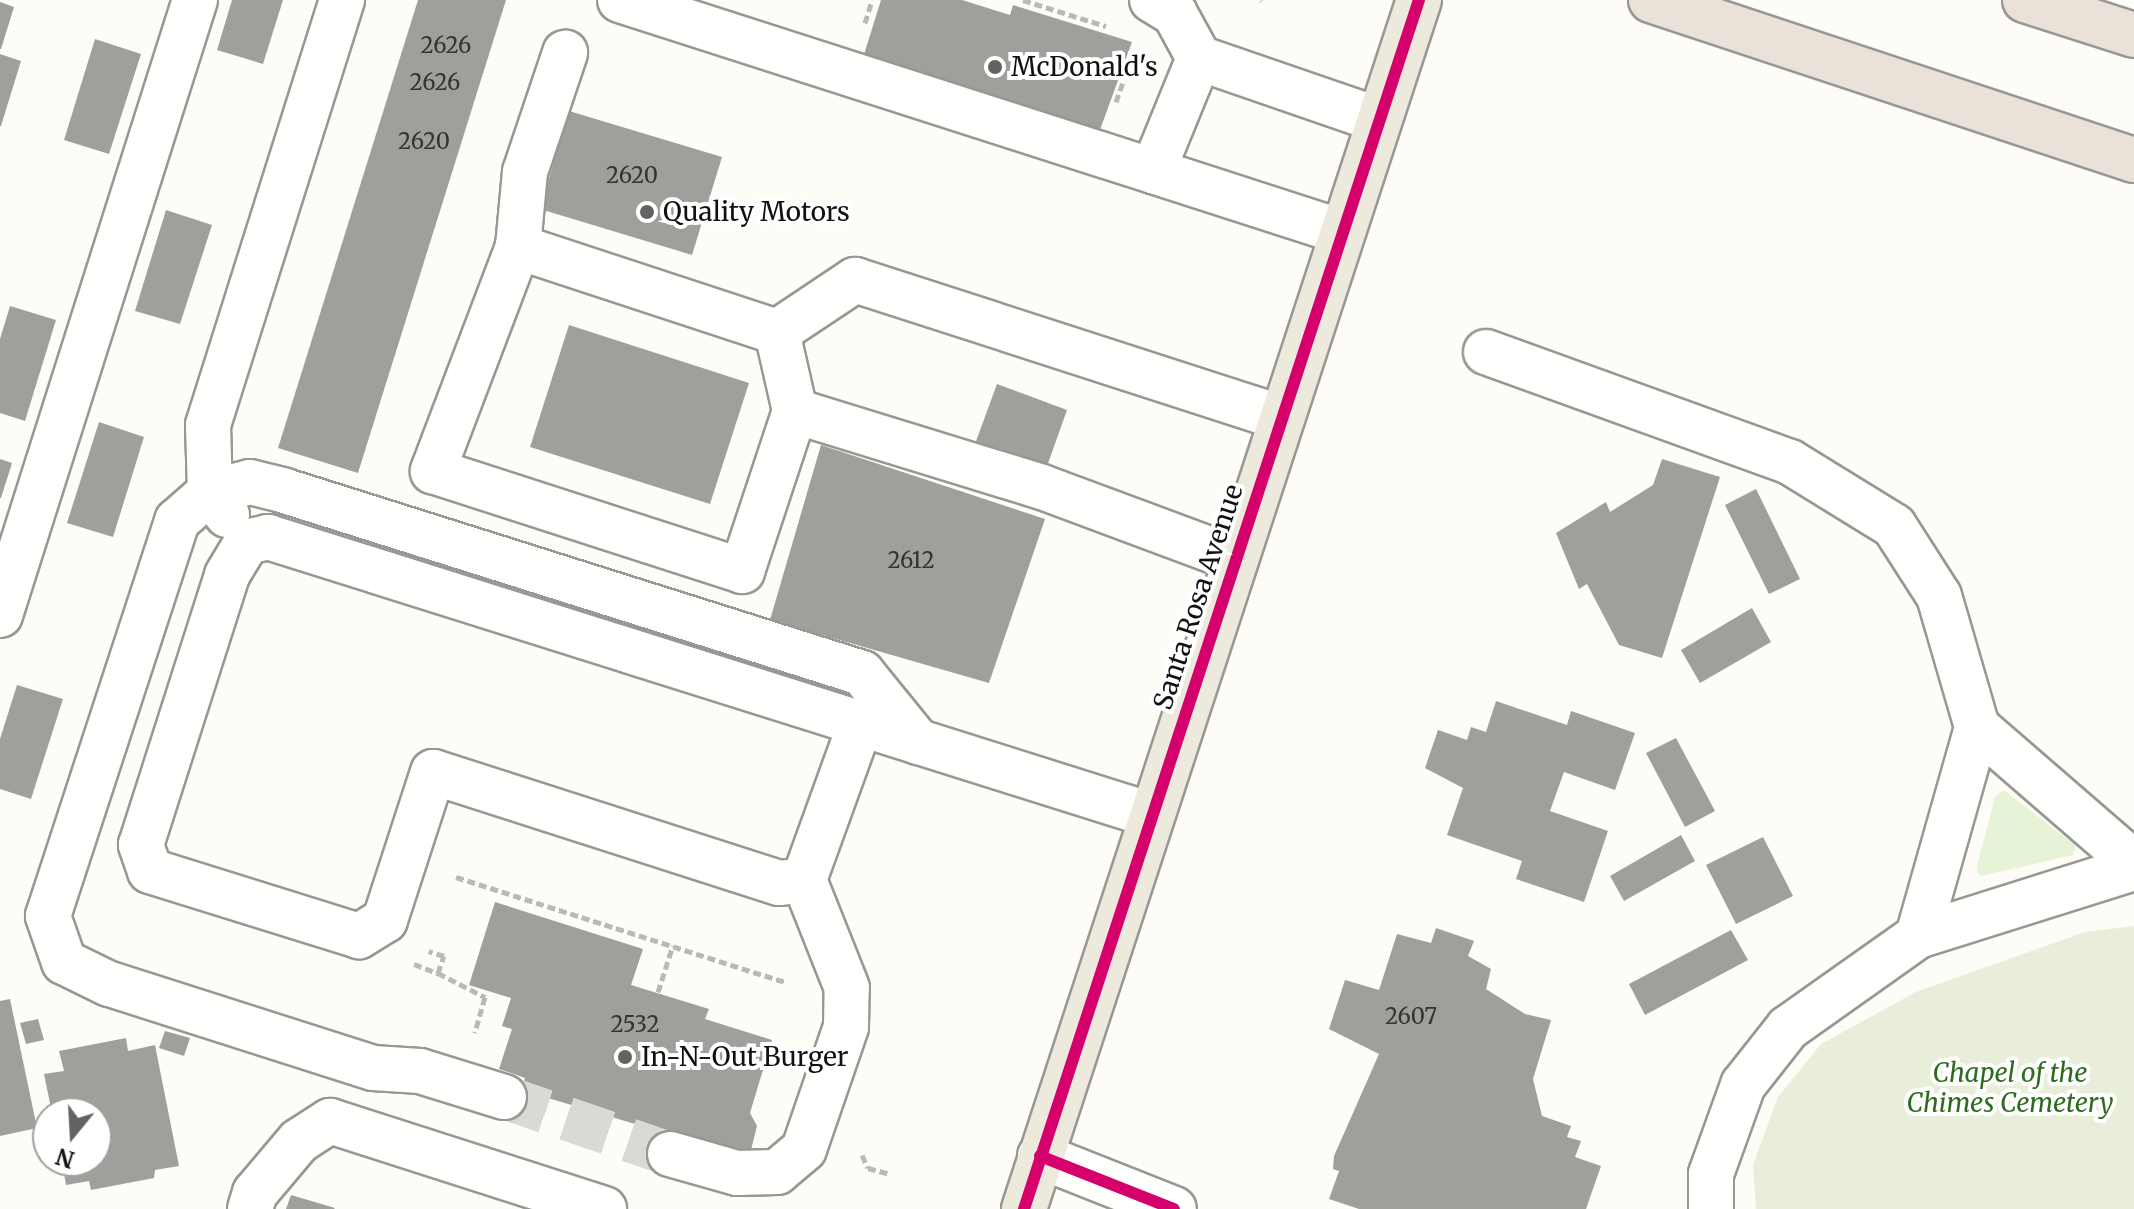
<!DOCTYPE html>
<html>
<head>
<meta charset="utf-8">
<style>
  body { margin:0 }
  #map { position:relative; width:2134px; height:1209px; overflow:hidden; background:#fdfcf7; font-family:Merriweather,serif }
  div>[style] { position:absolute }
  .green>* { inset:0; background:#e7f3d7 }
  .cemetery>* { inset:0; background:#e9eedb }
  .building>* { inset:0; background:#a19f9c }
  .minor-tunnel>* { height:44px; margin-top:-22px; transform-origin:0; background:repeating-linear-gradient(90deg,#dad9d4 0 44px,transparent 0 66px) }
  .path>* { height:5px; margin-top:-2.5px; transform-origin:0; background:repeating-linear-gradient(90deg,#b9b9b8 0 8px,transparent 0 12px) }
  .roads { filter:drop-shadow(2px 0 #979795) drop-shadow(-2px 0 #979795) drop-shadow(0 2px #979795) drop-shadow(0 -2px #979795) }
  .minor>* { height:44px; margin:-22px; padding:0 22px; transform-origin:22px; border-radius:22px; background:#fffffe }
  .major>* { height:44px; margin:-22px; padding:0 22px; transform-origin:22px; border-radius:22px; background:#ede9dc }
  .highway>* { height:44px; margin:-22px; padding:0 22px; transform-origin:22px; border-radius:22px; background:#eae1d8 }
  .cycleway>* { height:12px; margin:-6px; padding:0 6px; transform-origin:6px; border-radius:6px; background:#d6006c }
  .dots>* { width:22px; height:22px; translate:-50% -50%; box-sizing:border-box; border:4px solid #fff; border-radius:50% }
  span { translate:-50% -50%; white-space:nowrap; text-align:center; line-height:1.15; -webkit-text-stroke:8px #fff; paint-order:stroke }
  .number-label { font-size:22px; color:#353434 }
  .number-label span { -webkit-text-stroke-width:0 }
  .poi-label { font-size:26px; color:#111 }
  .left { translate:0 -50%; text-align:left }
  .street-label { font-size:26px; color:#111 }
  .park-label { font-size:26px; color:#2f6b1f; font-style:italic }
  .north { position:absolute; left:32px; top:1097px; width:80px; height:80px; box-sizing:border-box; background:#fff; border:2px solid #a0a0a0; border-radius:50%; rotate:198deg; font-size:22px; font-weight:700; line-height:32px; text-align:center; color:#111 }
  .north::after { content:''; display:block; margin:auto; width:28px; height:36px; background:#646362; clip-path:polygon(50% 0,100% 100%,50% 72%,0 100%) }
</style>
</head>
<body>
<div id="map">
  <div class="green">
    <i style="clip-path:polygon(2004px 790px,2076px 846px,2073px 855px,1981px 876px,1976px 870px,1995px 797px)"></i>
  </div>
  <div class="cemetery">
    <i style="clip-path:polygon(2134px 926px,2134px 1209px,1756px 1209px,1753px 1165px,1778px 1097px,1821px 1044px,1916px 992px,2085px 932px)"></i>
  </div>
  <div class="building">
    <i style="clip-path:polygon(232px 0,283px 0,263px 64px,217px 50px)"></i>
    <i style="clip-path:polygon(418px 0,506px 0,358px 473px,278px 448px)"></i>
    <i style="clip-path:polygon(881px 0,962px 0,1010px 15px,1013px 5px,1132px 42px,1097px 138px,861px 64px)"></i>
    <i style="clip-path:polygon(0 2px,14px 7px,1px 49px,0 49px)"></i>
    <i style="clip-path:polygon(95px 39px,141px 54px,109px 154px,64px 140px)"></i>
    <i style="clip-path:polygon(0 54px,21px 61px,1px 126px,0 126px)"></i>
    <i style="clip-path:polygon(569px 111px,722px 157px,692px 255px,540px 209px)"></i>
    <i style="clip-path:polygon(166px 210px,212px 225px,180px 324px,135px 311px)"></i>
    <i style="clip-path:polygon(10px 306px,56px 320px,25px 421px,0 413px,0 339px)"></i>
    <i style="clip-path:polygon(569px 325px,749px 383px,710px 504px,530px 447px)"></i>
    <i style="clip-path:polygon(997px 384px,1067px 410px,1046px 469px,975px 444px)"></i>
    <i style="clip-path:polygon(99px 422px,144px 437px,113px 537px,67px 523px)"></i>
    <i style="clip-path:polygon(821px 445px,1045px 519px,989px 683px,770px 620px)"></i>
    <i style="clip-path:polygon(0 459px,12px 463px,1px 498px,0 498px)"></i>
    <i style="clip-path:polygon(1662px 459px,1720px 477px,1662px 658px,1619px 645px,1587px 584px,1579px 589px,1556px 533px,1606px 502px,1610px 512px,1653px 485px)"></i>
    <i style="clip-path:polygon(1756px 489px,1800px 579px,1769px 594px,1725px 505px)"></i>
    <i style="clip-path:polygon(1752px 608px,1771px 642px,1700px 683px,1681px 650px)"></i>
    <i style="clip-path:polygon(17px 685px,63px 699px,31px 799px,0 789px,0 739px)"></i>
    <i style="clip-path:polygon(1496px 701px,1567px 725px,1571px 711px,1635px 733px,1615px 790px,1564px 772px,1550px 811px,1608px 831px,1584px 902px,1516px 879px,1522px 861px,1447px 835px,1463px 788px,1425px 768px,1438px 730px,1467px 740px,1471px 727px,1486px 732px)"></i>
    <i style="clip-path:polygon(1676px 738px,1715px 811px,1685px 827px,1646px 753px)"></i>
    <i style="clip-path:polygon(1681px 835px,1695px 861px,1624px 901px,1610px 876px)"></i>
    <i style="clip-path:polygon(1763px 837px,1793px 896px,1736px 924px,1706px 865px)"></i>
    <i style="clip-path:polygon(495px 902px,643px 949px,631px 985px,709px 1009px,705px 1019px,772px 1040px,750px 1113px,757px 1126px,749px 1158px,521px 1090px,525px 1078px,499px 1069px,512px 1029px,502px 1026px,511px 998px,469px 985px)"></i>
    <i style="clip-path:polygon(1436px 928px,1474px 941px,1468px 956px,1491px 969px,1486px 989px,1525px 1014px,1551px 1020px,1533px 1079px,1542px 1116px,1571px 1126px,1567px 1137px,1581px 1141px,1575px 1157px,1601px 1166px,1586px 1209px,1359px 1209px,1329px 1199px,1339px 1171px,1333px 1169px,1334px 1156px,1379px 1054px,1329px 1029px,1345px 980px,1379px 990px,1397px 934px,1431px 943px)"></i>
    <i style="clip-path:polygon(1731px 930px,1748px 960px,1645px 1015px,1629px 984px)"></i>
    <i style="clip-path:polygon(10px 999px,37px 1128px,0 1136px,0 1001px)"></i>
    <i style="clip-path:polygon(38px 1019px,44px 1040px,26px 1044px,20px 1023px)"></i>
    <i style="clip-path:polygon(165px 1031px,190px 1038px,184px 1056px,159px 1048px)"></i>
    <i style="clip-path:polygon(126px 1038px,128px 1051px,155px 1045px,179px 1166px,155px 1170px,154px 1178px,91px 1190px,89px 1181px,66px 1185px,62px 1161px,96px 1161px,96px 1113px,52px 1113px,44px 1074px,64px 1071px,59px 1051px)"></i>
    <i style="clip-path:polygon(291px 1195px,335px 1208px,334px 1209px,286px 1209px)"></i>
  </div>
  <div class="minor-tunnel">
    <i style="left:504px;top:1097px;width:176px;rotate:19deg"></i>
  </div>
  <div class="path">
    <i style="left:1023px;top:0;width:87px;rotate:17.4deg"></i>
    <i style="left:1261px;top:0;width:1px;rotate:45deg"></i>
    <i style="left:865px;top:23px;width:24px;rotate:-73deg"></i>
    <i style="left:1116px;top:102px;width:54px;rotate:-70.6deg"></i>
    <i style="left:456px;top:877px;width:345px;rotate:17.7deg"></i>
    <i style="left:414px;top:964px;width:26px;rotate:21deg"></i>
    <i style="left:438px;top:973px;width:18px;rotate:-71deg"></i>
    <i style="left:444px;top:956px;width:16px;rotate:-162deg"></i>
    <i style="left:438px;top:973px;width:53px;rotate:27.1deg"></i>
    <i style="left:485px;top:997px;width:37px;rotate:106deg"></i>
    <i style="left:658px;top:992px;width:49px;rotate:-72.3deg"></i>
    <i style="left:862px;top:1155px;width:14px;rotate:65deg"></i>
    <i style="left:868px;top:1168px;width:24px;rotate:15deg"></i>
  </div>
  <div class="roads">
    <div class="minor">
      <i style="left:620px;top:0;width:560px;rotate:17.79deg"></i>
      <i style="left:1152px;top:0;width:27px;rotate:31deg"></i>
      <i style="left:1175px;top:14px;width:50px;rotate:61.4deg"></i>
      <i style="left:1199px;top:58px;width:122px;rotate:112.2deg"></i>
      <i style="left:1153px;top:171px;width:199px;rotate:17.9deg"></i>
      <i style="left:1199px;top:58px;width:190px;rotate:19deg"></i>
      <i style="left:518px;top:247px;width:75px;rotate:-84.7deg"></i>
      <i style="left:525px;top:172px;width:126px;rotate:-71.4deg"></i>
      <i style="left:777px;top:332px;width:273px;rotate:-161.8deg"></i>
      <i style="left:518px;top:247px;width:240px;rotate:110.8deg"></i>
      <i style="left:433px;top:471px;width:325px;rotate:17.9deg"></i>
      <i style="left:742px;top:571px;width:169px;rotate:-71.7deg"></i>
      <i style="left:795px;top:411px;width:81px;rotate:-102.8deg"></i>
      <i style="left:777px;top:332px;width:94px;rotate:-33.7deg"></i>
      <i style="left:855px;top:280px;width:447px;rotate:17.9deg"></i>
      <i style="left:1486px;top:352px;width:323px;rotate:19.9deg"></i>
      <i style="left:1790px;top:462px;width:122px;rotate:31.6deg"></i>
      <i style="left:1894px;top:526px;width:83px;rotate:57.3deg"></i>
      <i style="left:1939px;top:596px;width:136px;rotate:73.8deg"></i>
      <i style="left:795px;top:411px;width:258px;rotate:17.1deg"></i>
      <i style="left:1042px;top:487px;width:204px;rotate:20.4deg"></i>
      <i style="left:227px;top:515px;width:29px;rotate:-126deg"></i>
      <i style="left:210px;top:492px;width:67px;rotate:-91.7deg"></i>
      <i style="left:208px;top:425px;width:446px;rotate:-72.5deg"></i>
      <i style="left:0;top:615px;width:645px;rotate:-72.41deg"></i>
      <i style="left:860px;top:725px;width:165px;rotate:109.9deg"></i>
      <i style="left:804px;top:880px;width:25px;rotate:173deg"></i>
      <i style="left:779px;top:883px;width:363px;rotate:-162.2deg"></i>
      <i style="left:433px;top:772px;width:156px;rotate:108deg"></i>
      <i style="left:385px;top:920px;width:31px;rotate:148deg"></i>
      <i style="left:359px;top:936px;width:219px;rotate:-162.7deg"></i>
      <i style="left:150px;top:871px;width:28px;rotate:-109deg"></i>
      <i style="left:141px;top:845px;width:283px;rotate:-72.3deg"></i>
      <i style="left:227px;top:575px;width:39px;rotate:-59deg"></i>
      <i style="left:247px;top:542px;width:22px;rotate:-13deg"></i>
      <i style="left:268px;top:537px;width:926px;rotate:17.48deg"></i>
      <i style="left:1918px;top:936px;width:217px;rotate:-74.2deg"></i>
      <i style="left:1977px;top:727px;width:208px;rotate:40.9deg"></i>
      <i style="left:504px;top:1097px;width:88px;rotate:-162.8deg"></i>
      <i style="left:420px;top:1071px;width:47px;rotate:-176.3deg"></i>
      <i style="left:373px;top:1068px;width:277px;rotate:-162.3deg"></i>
      <i style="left:109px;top:984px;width:50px;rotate:-153.9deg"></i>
      <i style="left:64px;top:962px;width:49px;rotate:-109.2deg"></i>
      <i style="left:48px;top:916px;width:416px;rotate:-71.9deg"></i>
      <i style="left:177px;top:521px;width:44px;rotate:-41.3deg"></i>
      <i style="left:210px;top:492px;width:41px;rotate:-14deg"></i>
      <i style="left:250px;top:482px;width:36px;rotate:14deg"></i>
      <i style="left:285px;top:491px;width:605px;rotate:17.51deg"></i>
      <i style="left:862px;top:673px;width:89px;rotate:50.9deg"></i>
      <i style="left:670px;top:1154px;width:70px;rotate:15.8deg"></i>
      <i style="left:737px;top:1173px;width:40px;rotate:-1.4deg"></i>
      <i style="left:777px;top:1172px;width:35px;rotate:-40deg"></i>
      <i style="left:804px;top:1149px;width:129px;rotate:-71deg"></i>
      <i style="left:846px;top:1027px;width:39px;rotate:-89deg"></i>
      <i style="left:847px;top:988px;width:116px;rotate:-111.7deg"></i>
      <i style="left:1040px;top:1156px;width:144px;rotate:21.6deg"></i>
      <i style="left:250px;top:1209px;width:17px;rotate:-73deg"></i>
      <i style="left:255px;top:1193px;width:68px;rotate:-49.8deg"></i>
      <i style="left:299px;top:1141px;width:37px;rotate:-33deg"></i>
      <i style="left:330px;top:1121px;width:288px;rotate:17.8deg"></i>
      <i style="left:1711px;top:1209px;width:35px;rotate:-90deg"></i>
      <i style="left:1711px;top:1174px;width:95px;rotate:-70.2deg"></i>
      <i style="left:1743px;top:1085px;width:73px;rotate:-51.7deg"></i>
      <i style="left:1788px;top:1028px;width:159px;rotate:-35.3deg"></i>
      <i style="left:1918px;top:936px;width:226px;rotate:-17.5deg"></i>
    </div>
    <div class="major">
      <i style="left:1024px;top:1209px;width:1272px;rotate:-71.91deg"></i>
    </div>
    <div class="highway">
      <i style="left:1651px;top:0;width:509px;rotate:18.33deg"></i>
      <i style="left:2025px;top:0;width:114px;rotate:17.8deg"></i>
    </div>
  </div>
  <div class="cycleway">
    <i style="left:1040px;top:1156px;width:144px;rotate:21.6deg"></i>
    <i style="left:1024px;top:1209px;width:1272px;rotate:-71.91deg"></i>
  </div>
  <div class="dots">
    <i style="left:995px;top:67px;background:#646362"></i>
    <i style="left:647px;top:212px;background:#646362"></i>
    <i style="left:625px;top:1057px;background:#646362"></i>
  </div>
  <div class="number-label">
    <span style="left:446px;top:46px">2626</span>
    <span style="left:435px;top:83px">2626</span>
    <span style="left:424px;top:142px">2620</span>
    <span style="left:632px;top:176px">2620</span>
    <span style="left:911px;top:561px">2612</span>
    <span style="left:1411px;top:1017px">2607</span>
    <span style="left:635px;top:1025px">2532</span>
  </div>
  <div class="poi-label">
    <span class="left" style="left:1011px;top:67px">McDonald's</span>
    <span class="left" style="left:663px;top:212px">Quality Motors</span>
    <span class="left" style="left:641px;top:1057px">In-N-Out Burger</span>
  </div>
  <div class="street-label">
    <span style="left:1198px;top:597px;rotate:-72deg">Santa Rosa Avenue</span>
  </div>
  <div class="park-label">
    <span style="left:2010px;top:1088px">Chapel of the<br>Chimes Cemetery</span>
  </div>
  <div class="north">N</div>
</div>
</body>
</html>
